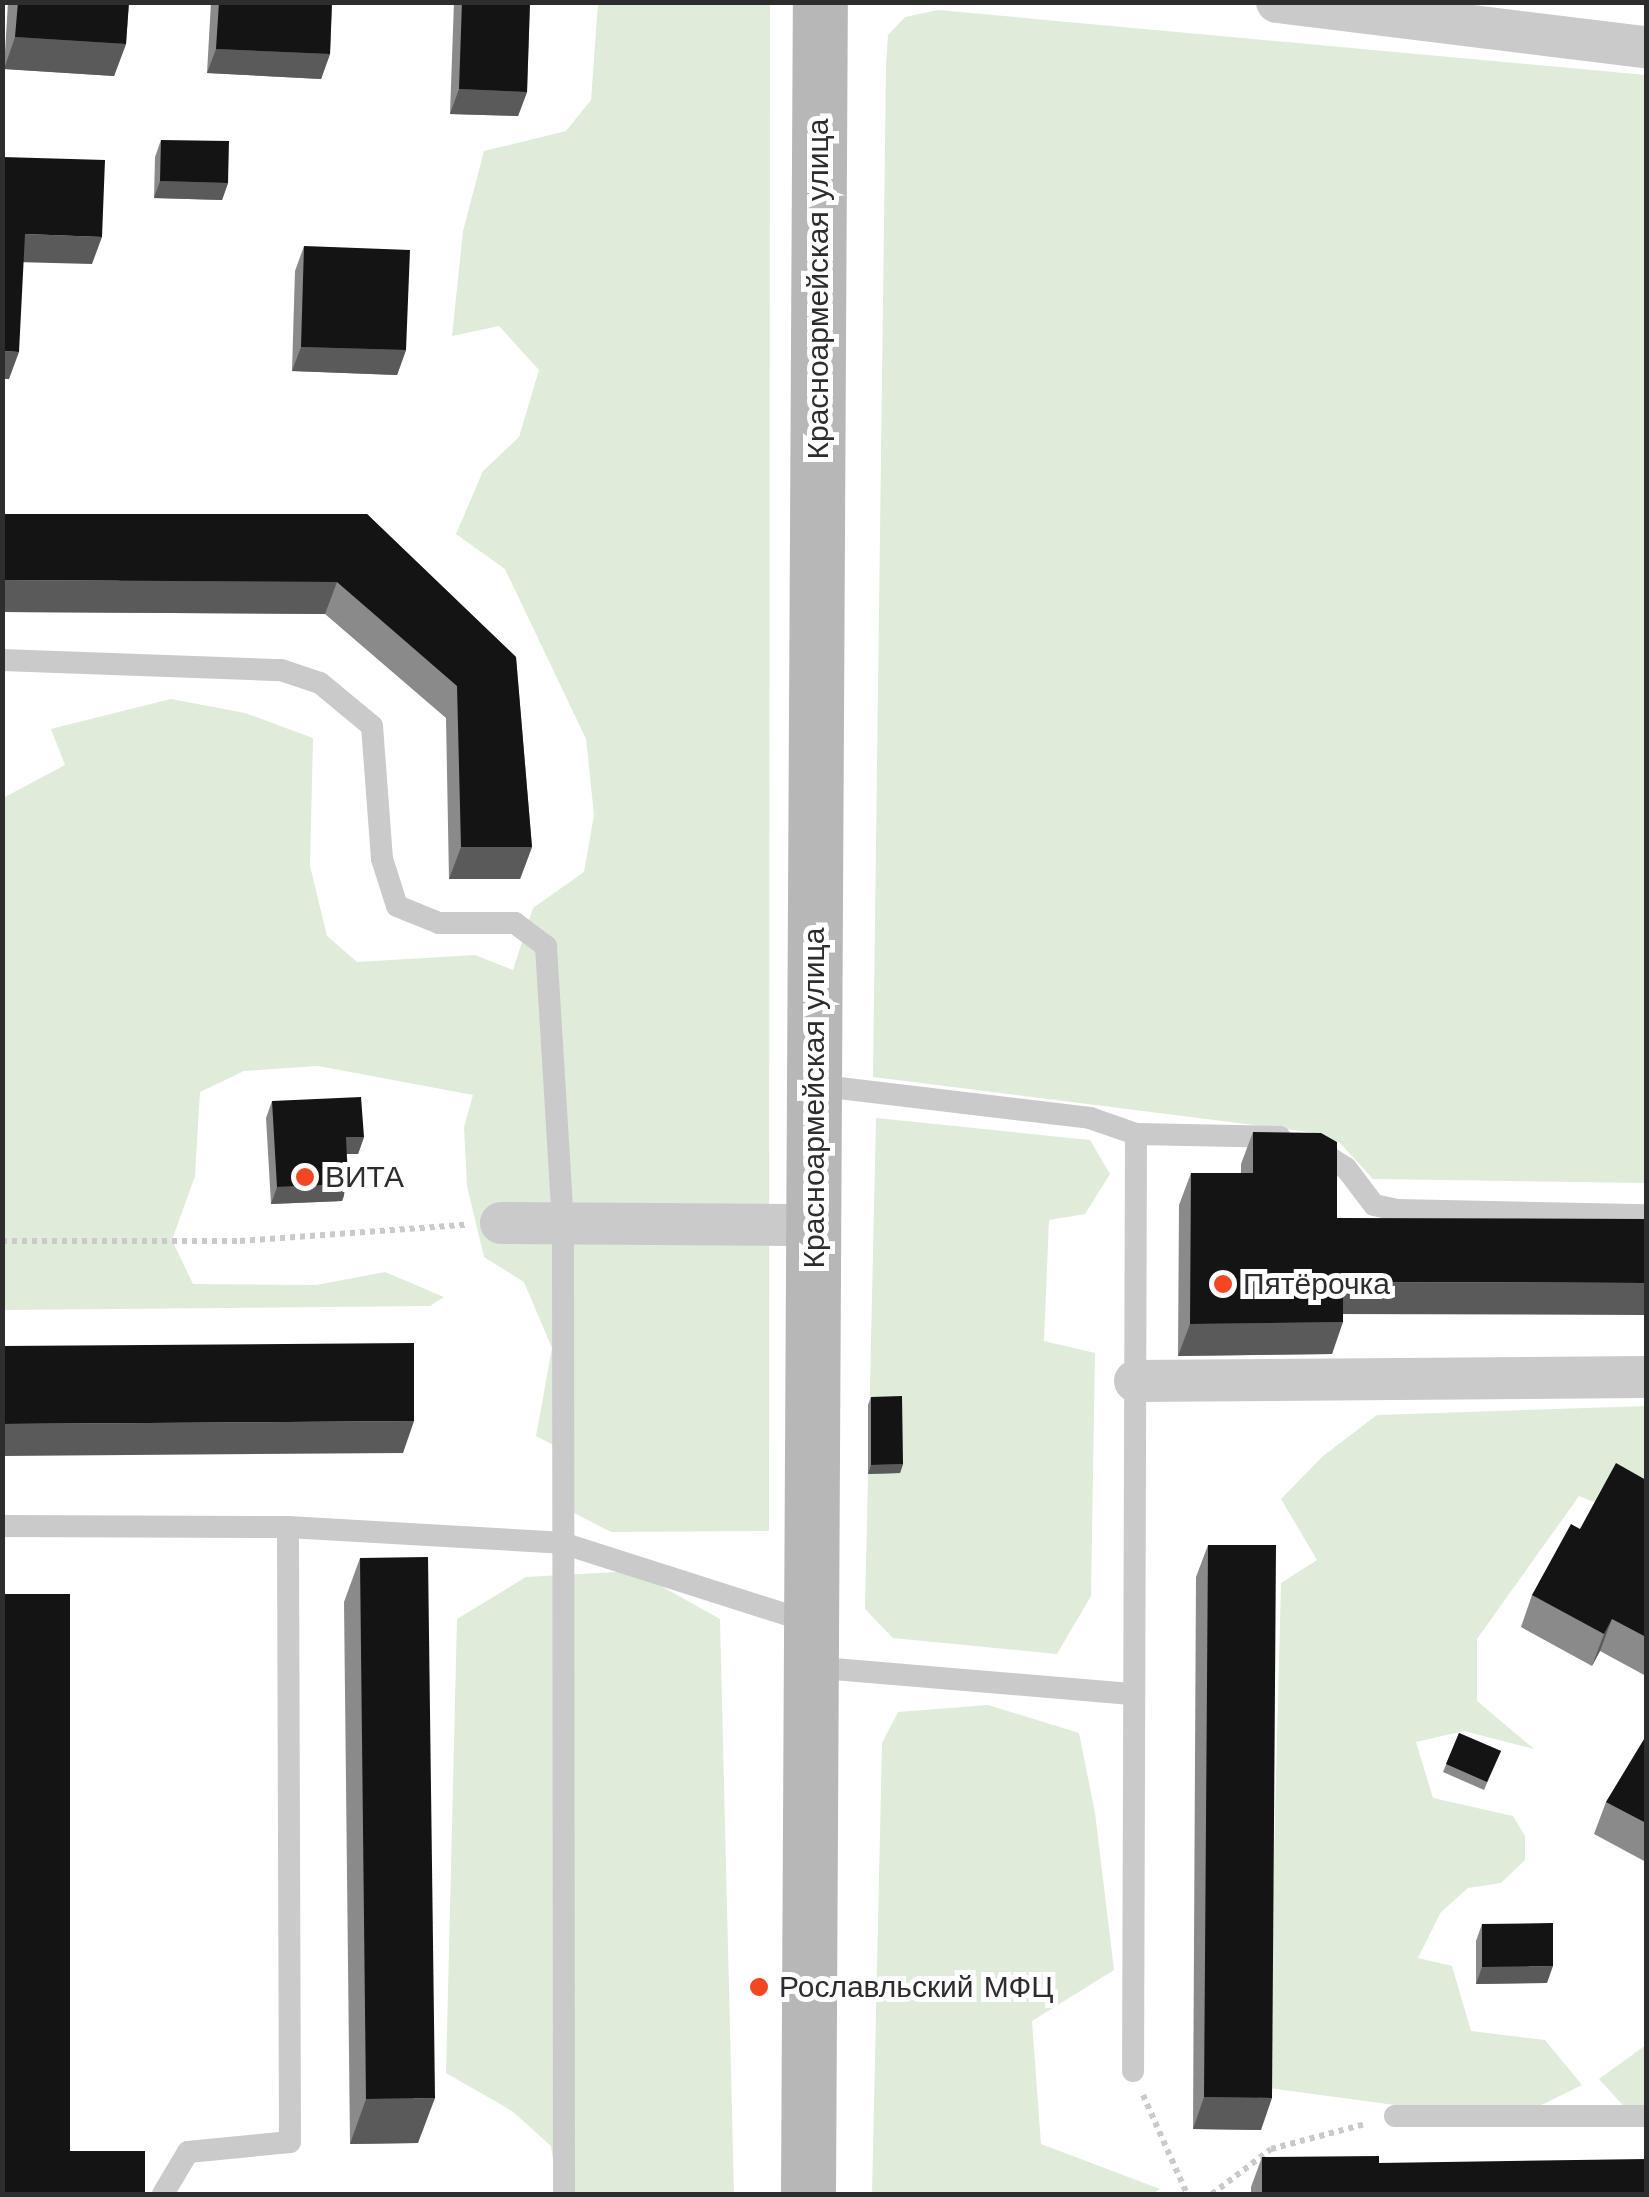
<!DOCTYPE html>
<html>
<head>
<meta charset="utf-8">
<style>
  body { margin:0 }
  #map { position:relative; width:1649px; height:2197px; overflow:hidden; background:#fff; font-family:"Work Sans",sans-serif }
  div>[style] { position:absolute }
  .green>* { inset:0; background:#dfecd9 }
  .path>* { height:6px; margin-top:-3px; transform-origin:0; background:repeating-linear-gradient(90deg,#cacaca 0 5px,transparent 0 10px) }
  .service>* { height:22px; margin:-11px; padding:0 11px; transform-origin:11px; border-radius:11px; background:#cacaca }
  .minor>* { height:42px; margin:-21px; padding:0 21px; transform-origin:21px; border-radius:21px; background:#cacaca }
  .secondary>* { height:55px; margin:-27.5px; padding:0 27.5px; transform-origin:27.5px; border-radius:27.5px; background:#b7b7b7 }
  .wall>* { inset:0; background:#8a8a8a }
  .shaded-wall>* { inset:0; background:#5a5a5a }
  .building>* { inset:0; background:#141414 }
  .dots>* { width:28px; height:28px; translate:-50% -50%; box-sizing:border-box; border:5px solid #fff; border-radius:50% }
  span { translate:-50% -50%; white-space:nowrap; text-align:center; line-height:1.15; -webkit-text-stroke:10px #fff; paint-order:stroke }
  .street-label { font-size:30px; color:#2d2d2d }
  .poi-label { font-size:30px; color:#2d2d2d }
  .left { translate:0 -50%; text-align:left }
  .frame { position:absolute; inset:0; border:5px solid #2d2d2d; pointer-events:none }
</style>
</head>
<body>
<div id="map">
  <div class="green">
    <i style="clip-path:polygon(598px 3px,770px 3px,769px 1531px,611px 1532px,570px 1511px,570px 1454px,536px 1436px,552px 1348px,524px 1282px,484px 1257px,467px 1186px,464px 1127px,473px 1095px,318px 1066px,244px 1071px,200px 1092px,195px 1176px,172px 1240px,193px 1284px,316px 1285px,385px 1272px,444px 1297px,430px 1306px,3px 1310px,3px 798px,65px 765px,51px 729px,171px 699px,245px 713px,313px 738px,310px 866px,327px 936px,357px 962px,475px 955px,513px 970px,533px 908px,584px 872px,594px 815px,586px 739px,505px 569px,456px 534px,483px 471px,519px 437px,539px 370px,499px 326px,452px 336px,463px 231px,484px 151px,566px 131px,591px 100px)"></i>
    <i style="clip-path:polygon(938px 10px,1646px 75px,1646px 1183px,1373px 1179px,1339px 1142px,1309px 1132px,873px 1077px,886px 67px,888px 35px,905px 17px)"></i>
    <i style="clip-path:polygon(876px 1118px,1090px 1140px,1110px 1174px,1085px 1214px,1049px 1220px,1044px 1341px,1095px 1353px,1091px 1596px,1057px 1654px,893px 1638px,865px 1609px)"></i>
    <i style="clip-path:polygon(1646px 1406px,1646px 1523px,1579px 1496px,1477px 1639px,1477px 1701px,1534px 1749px,1464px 1731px,1416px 1742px,1433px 1798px,1513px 1816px,1525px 1836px,1525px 1860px,1501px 1883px,1468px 1888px,1441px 1912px,1418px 1958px,1452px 1966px,1471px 2031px,1545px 2040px,1582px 2085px,1527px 2112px,1447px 2112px,1268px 2088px,1281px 1583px,1317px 1560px,1281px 1499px,1323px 1456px,1377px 1415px)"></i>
    <i style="clip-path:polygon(634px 1571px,720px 1619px,734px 2194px,558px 2194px,551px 2146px,512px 2111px,446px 2073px,457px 1619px,526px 1577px)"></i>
    <i style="clip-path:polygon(988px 1705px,1079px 1733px,1095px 1813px,1114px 1970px,1032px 2021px,1041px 2144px,1160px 2189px,1152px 2194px,872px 2194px,882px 1743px,898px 1712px)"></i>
    <i style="clip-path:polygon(1646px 2045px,1646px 2110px,1628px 2111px,1599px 2079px)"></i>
  </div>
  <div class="path">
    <i style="left:2px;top:1241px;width:238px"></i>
    <i style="left:240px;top:1241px;width:226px;rotate:-4.1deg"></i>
    <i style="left:1143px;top:2095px;width:108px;rotate:66deg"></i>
    <i style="left:1212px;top:2194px;width:74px;rotate:-37.3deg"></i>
    <i style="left:1271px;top:2149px;width:97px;rotate:-14.9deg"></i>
  </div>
  <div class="service">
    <i style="left:2px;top:660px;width:279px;rotate:2.1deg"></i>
    <i style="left:281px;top:670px;width:41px;rotate:18.4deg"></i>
    <i style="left:320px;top:683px;width:67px;rotate:39.6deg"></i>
    <i style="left:372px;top:726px;width:133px;rotate:85.7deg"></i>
    <i style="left:382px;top:859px;width:49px;rotate:72.3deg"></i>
    <i style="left:397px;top:906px;width:45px;rotate:22deg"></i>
    <i style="left:439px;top:923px;width:76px"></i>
    <i style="left:515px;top:923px;width:39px;rotate:37deg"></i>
    <i style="left:546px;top:946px;width:278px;rotate:86.5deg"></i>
    <i style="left:563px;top:1223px;width:971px;rotate:89.94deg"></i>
    <i style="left:814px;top:1085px;width:278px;rotate:6.8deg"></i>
    <i style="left:1090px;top:1118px;width:49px;rotate:19.2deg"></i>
    <i style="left:1136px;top:1134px;width:937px;rotate:90.18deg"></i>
    <i style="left:1136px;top:1134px;width:144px;rotate:1.2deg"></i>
    <i style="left:1315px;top:1148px;width:37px;rotate:33deg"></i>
    <i style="left:1346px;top:1168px;width:46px;rotate:52.9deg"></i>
    <i style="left:1374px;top:1205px;width:24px;rotate:12deg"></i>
    <i style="left:1397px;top:1210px;width:249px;rotate:1.2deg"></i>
    <i style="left:2px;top:1526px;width:286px;rotate:0.2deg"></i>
    <i style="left:288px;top:1527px;width:274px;rotate:3.3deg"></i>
    <i style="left:562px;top:1543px;width:260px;rotate:17.7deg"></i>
    <i style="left:810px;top:1667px;width:325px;rotate:4.8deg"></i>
    <i style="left:1395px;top:2116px;width:251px"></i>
    <i style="left:163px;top:2194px;width:49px;rotate:-59.2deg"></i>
    <i style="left:188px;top:2152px;width:102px;rotate:-5.6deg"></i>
    <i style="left:290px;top:2142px;width:615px;rotate:-90.19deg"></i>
  </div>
  <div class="minor">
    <i style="left:1277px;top:2px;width:372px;rotate:7deg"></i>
    <i style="left:501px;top:1223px;width:312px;rotate:0.4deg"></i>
    <i style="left:1135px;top:1381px;width:511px;rotate:-0.45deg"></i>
  </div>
  <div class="secondary">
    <i style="left:808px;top:2194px;width:2192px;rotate:-89.69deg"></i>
  </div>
  <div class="wall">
    <i style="clip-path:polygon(8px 2px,129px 2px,126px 44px,114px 76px,4px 69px)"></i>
    <i style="clip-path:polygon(211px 2px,332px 2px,330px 54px,321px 79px,207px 73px)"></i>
    <i style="clip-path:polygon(454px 2px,530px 2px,527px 92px,518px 116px,450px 114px)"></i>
    <i style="clip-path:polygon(161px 140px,228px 183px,222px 200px,154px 198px,155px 157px)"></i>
    <i style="clip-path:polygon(304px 246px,406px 350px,397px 375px,292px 371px,295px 271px)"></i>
    <i style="clip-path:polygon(367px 514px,516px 657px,532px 847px,520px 879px,449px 879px,446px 718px,325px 614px,2px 612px)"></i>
    <i style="clip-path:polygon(272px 1101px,364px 1137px,358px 1154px,347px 1154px,348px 1184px,342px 1201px,271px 1204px,266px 1118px)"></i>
    <i style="clip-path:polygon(1253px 1132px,1337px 1218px,1343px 1314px,1332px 1354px,1178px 1356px,1179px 1205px,1191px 1173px,1241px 1173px,1241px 1164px)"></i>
    <i style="clip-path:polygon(871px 1397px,903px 1464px,900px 1473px,868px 1474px,868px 1405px)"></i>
    <i style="clip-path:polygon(1646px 1480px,1646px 1676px,1600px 1651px,1592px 1666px,1521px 1627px,1532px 1595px,1580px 1529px)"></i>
    <i style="clip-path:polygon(1208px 1545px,1261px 2130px,1193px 2129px,1196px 1577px)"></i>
    <i style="clip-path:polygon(360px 1558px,418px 2143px,350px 2144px,344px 1602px)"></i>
    <i style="clip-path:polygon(1459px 1733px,1501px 1751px,1484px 1790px,1443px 1772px)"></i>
    <i style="clip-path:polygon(1646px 1736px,1646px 1862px,1594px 1834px,1606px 1802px)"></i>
    <i style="clip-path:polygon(1482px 1924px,1547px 1983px,1476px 1984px,1476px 1941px)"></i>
    <i style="clip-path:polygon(1262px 2157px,1646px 2194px,1251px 2194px,1251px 2187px)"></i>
  </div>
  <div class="shaded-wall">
    <i style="clip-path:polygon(15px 37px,126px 44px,114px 76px,4px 69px)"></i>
    <i style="clip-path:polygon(216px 49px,330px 54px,321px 79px,207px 73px)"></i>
    <i style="clip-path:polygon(459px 89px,527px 92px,518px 116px,450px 114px)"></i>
    <i style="clip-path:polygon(160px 181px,228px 183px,222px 200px,154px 198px)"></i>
    <i style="clip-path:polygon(25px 234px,102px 237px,92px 264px,15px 262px)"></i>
    <i style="clip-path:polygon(301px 347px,406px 350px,397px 375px,292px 371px)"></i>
    <i style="clip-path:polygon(2px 351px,19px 352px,9px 379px,2px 379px)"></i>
    <i style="clip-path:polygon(2px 580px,337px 582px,325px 614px,2px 612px)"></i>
    <i style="clip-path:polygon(461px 847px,532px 847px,520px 879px,449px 879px)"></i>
    <i style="clip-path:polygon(346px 1137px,364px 1137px,358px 1154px,340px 1154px)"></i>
    <i style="clip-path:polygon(348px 1184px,342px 1201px,271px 1204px,277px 1187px)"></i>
    <i style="clip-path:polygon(1343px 1282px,1646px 1283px,1646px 1315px,1332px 1314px)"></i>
    <i style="clip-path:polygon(1343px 1322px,1332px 1354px,1178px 1356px,1190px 1324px)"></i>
    <i style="clip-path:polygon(414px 1421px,403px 1453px,2px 1456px,2px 1424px)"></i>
    <i style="clip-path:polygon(903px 1464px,900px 1473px,868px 1474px,871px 1465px)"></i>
    <i style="clip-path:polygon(1612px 1619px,1600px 1651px,1592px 1666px,1604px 1634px)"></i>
    <i style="clip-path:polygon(1553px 1966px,1547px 1983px,1476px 1984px,1482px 1967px)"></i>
    <i style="clip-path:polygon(1204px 2097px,1272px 2098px,1261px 2130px,1193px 2129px)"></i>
    <i style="clip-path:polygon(435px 2098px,418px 2143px,350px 2144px,366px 2099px)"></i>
  </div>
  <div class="building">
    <i style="clip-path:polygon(18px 2px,129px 2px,126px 44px,15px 37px)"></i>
    <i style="clip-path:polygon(219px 2px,332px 2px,330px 54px,216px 49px)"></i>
    <i style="clip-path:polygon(462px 2px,530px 2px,527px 92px,459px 89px)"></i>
    <i style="clip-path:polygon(161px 140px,229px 141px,228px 183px,160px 181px)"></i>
    <i style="clip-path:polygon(2px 157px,105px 160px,102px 237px,25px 234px,19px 352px,2px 351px)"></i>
    <i style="clip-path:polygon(304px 246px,410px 250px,406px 350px,301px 347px)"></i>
    <i style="clip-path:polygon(2px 514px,367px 514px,516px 657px,532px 847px,461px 847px,457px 686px,337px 582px,2px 580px)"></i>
    <i style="clip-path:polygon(361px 1097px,364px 1137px,346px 1137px,348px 1184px,277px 1187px,272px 1101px)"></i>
    <i style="clip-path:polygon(1253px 1132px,1321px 1133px,1337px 1142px,1337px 1218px,1646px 1219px,1646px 1283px,1343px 1282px,1343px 1322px,1190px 1324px,1191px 1173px,1253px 1173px)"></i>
    <i style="clip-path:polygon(414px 1343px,414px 1421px,2px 1424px,2px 1346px)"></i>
    <i style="clip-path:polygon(902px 1396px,903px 1464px,871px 1465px,871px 1397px)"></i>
    <i style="clip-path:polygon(1616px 1463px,1646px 1480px,1646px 1637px,1612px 1619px,1604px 1634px,1532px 1595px,1571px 1524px,1580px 1529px)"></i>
    <i style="clip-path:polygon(1208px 1545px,1276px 1545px,1272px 2098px,1204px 2097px)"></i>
    <i style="clip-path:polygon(428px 1557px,435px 2098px,366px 2099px,360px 1558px)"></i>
    <i style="clip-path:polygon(2px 1594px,70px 1594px,70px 2151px,145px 2151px,145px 2194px,2px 2194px)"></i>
    <i style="clip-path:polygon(1459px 1733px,1501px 1751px,1487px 1782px,1446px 1764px)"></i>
    <i style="clip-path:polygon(1646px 1736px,1646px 1823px,1606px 1802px)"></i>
    <i style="clip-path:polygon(1553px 1923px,1553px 1966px,1482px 1967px,1482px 1924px)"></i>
    <i style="clip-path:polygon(1379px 2156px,1379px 2163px,1646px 2159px,1646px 2194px,1262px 2194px,1262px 2157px)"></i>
  </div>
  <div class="dots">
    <i style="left:305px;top:1177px;background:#f24722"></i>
    <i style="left:1223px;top:1284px;background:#f24722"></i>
    <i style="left:759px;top:1987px;background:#f24722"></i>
  </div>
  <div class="street-label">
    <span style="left:818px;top:289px;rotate:-90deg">Красноармейская улица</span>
    <span style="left:814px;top:1098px;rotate:-90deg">Красноармейская улица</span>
  </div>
  <div class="poi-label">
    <span class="left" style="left:325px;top:1177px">ВИТА</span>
    <span class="left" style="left:1243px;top:1284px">Пятёрочка</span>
    <span class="left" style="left:779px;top:1987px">Рославльский МФЦ</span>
  </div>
  <div class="frame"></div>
</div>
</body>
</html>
